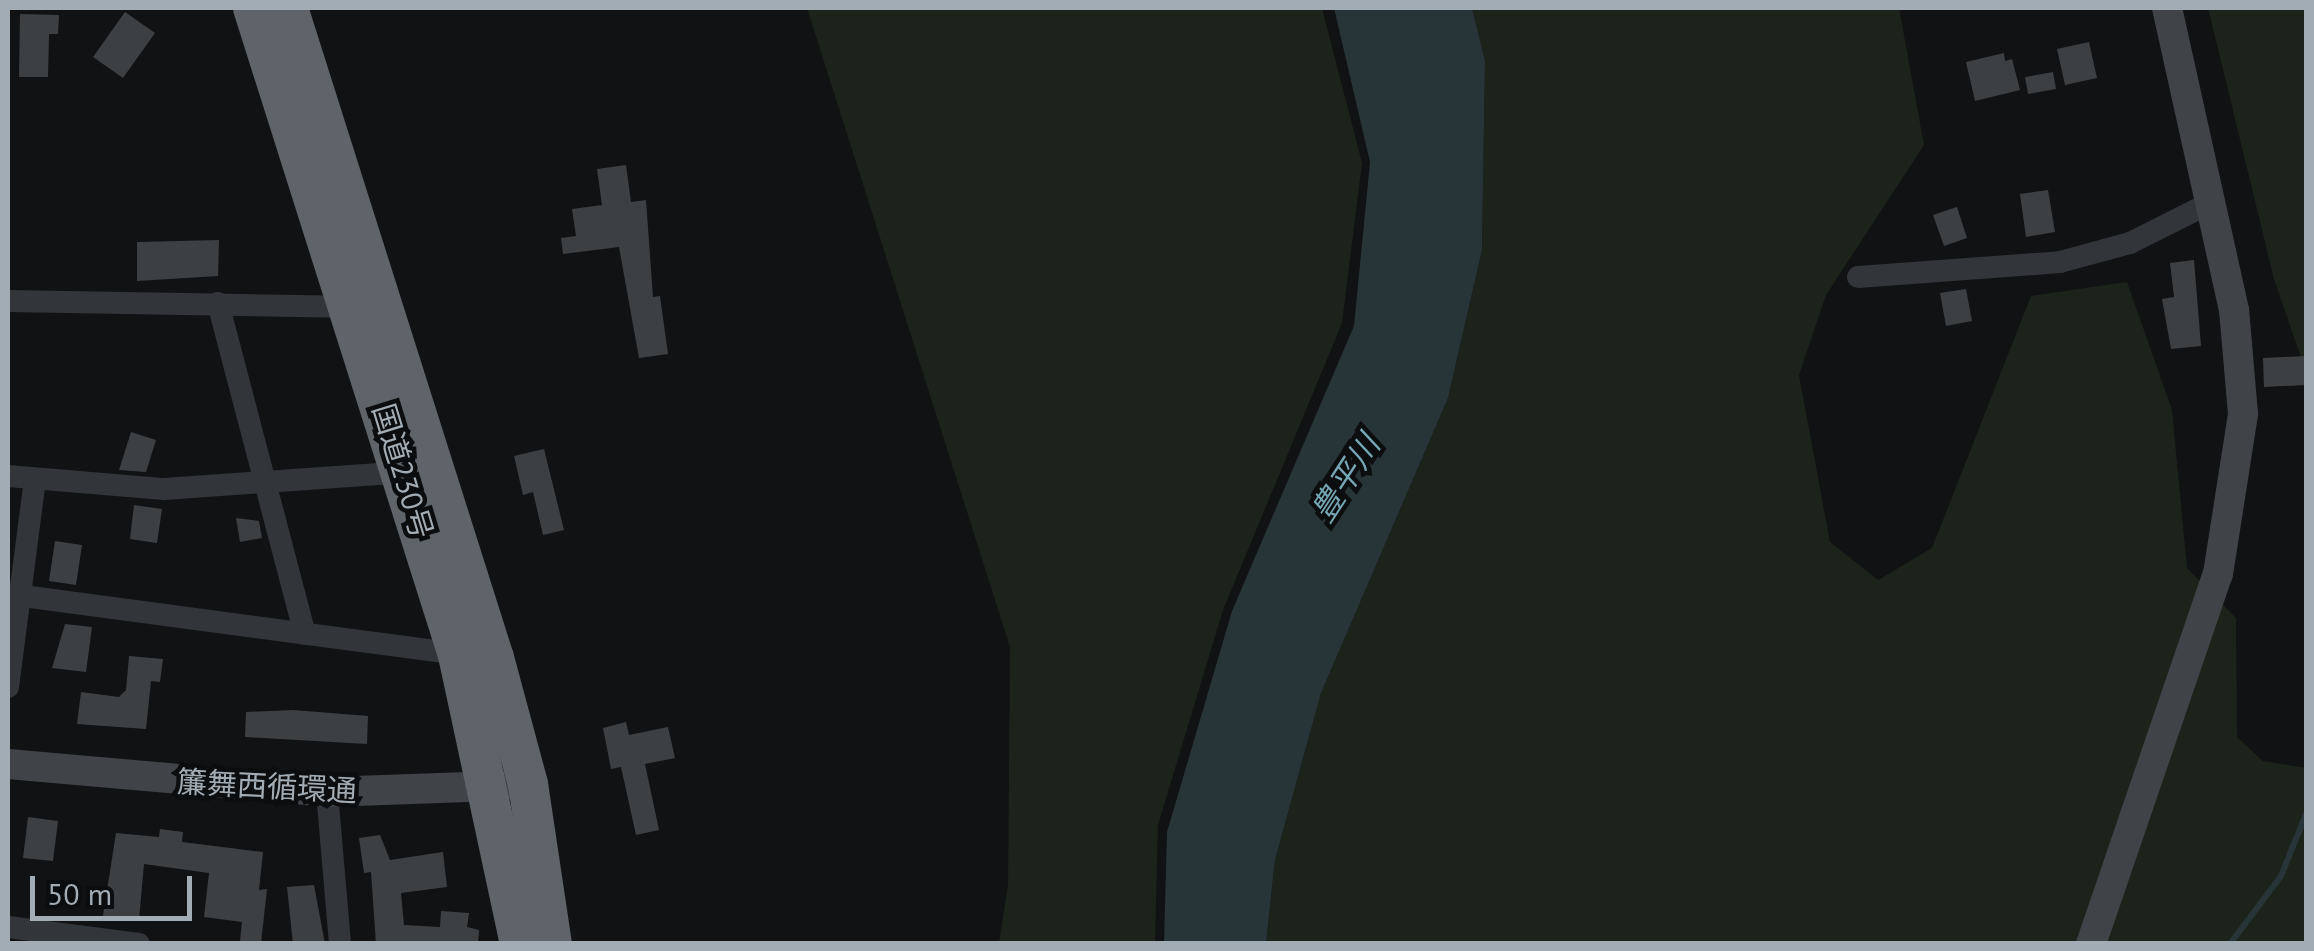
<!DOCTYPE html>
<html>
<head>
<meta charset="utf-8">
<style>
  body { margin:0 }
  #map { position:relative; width:2314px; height:951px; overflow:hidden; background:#111213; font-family:"PT Sans","Noto Sans JP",sans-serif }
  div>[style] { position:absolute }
  .green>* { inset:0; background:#1c231b }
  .water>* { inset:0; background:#273438 }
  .stream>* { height:6px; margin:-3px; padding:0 3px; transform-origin:3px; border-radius:3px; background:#273438 }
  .building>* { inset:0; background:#3d4043 }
  .street>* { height:22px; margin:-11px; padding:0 11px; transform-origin:11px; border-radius:11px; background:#323539 }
  .secondary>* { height:30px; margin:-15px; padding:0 15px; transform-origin:15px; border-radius:15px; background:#404449 }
  .highway>* { height:40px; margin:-20px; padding:0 20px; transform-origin:20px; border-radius:20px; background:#5e646a }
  span { translate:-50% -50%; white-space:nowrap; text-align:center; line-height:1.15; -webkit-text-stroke:9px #0c0d0e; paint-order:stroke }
  .street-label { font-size:30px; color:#a1acb5 }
  .water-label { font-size:32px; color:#75a6b4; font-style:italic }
  .frame { position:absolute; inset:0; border:10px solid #a1acb5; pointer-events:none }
  .scale { position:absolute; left:30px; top:876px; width:162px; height:45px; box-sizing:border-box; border:5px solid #a1acb5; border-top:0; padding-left:12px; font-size:30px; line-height:35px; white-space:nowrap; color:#a1acb5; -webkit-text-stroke:8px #0c0d0e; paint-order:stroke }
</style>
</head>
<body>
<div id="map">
  <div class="green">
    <i style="clip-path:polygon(807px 8px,1322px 8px,1362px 163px,1342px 323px,1223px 610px,1158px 825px,1155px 943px,999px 943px,1008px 885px,1010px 647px)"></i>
    <i style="clip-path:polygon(1472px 8px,1899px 8px,1924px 145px,1826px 295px,1799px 375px,1830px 542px,1878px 580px,1932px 548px,2031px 296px,2127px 282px,2172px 410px,2187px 568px,2236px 618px,2237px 737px,2263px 761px,2306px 768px,2306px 943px,1266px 944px,1275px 860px,1321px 693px,1448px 398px,1482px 250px,1485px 61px)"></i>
    <i style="clip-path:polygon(2208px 8px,2306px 8px,2306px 372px,2274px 279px)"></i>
  </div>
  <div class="water">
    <i style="clip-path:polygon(1334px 8px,1472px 8px,1485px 61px,1482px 250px,1448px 398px,1321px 693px,1275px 860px,1266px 943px,1164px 943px,1167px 832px,1232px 611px,1354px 326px,1370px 162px)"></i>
  </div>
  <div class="stream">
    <i style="left:2230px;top:944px;width:85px;rotate:-53.1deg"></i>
    <i style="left:2281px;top:876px;width:67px;rotate:-68deg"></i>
  </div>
  <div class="building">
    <i style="clip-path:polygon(125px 12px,155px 33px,123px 78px,93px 57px)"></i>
    <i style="clip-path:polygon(20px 14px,59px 15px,58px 34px,49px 34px,48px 77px,19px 77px)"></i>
    <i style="clip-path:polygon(2089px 42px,2097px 78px,2065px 85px,2057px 49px)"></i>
    <i style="clip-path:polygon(2004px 53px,2005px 61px,2012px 59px,2020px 90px,1975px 101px,1966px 62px)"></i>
    <i style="clip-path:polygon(2053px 72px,2056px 89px,2028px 94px,2025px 77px)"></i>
    <i style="clip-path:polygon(626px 165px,631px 202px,646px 200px,653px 297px,660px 296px,668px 354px,639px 358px,619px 247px,563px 254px,561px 238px,576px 236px,572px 209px,602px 205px,597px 169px)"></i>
    <i style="clip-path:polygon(2048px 190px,2055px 232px,2026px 237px,2020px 194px)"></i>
    <i style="clip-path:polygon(1957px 207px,1967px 238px,1944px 246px,1933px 215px)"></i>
    <i style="clip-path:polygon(219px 240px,218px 276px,137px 281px,137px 242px)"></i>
    <i style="clip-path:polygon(2194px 260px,2201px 346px,2171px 349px,2162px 299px,2174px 297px,2170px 263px)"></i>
    <i style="clip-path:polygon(1966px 289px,1972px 321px,1946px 326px,1940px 293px)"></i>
    <i style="clip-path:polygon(2305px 356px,2306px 385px,2264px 387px,2263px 358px)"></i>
    <i style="clip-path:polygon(131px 432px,156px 440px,146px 472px,119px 470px)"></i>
    <i style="clip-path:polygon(544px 449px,564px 530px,543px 535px,533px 492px,523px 495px,514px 456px)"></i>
    <i style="clip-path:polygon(134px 505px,162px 509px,157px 543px,130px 539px)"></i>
    <i style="clip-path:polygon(236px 518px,259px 521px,262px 538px,240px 542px)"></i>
    <i style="clip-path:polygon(55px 541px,82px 545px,76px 585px,49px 581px)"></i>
    <i style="clip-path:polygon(65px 624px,92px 627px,86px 672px,52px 668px)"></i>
    <i style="clip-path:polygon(129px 656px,163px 659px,160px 682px,151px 681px,146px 729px,77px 724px,81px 692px,119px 697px,126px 690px)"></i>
    <i style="clip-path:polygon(293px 710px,368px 716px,367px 744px,245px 737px,246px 712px)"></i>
    <i style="clip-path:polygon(626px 722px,629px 735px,668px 727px,675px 758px,645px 764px,659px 830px,636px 835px,621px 767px,611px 769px,603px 728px)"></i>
    <i style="clip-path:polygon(28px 817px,58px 821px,53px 861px,23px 858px)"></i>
    <i style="clip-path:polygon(160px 829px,183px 832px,182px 842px,263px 852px,259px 890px,267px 889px,261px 943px,240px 941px,242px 922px,204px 917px,209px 873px,144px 864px,139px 920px,103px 916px,116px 833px,159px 837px)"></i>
    <i style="clip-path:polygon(380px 835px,390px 860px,443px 852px,447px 887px,401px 893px,404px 925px,440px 927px,441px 911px,469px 913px,467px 927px,479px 930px,478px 944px,376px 944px,371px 872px,364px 873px,359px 838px)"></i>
    <i style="clip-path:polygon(314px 885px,325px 944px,293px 944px,287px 887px)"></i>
  </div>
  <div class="street">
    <i style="left:1858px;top:277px;width:203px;rotate:-4.2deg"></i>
    <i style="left:2060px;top:262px;width:73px;rotate:-15.2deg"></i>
    <i style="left:2130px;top:243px;width:89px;rotate:-26.6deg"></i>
    <i style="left:8px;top:301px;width:348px;rotate:1deg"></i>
    <i style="left:218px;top:303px;width:342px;rotate:75.3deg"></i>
    <i style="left:8px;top:476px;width:157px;rotate:4.8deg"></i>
    <i style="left:164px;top:489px;width:244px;rotate:-4deg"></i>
    <i style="left:8px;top:594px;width:461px;rotate:7.6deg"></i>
    <i style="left:8px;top:687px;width:210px;rotate:-82.6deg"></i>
    <i style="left:327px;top:792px;width:153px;rotate:85.1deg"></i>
    <i style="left:8px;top:927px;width:132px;rotate:7.4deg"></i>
  </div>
  <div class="secondary">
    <i style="left:8px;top:764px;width:320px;rotate:5deg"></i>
    <i style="left:327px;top:792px;width:176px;rotate:-2deg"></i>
    <i style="left:2091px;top:944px;width:391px;rotate:-71.1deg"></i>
    <i style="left:2218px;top:574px;width:162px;rotate:-81.1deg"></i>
    <i style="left:2243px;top:414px;width:104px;rotate:-94.9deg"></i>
    <i style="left:2234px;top:310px;width:309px;rotate:-102.5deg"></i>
  </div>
  <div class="highway">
    <i style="left:253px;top:8px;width:679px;rotate:72.42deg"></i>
    <i style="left:458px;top:655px;width:296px;rotate:77.9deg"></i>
    <i style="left:288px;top:8px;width:682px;rotate:72.42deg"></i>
    <i style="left:494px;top:658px;width:131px;rotate:74.9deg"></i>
    <i style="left:528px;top:784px;width:162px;rotate:81.5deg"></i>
  </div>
  <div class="street-label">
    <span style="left:403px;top:471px;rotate:73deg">国道230号</span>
    <span style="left:267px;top:786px;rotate:3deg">簾舞西循環通</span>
  </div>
  <div class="water-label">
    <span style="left:1345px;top:478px;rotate:-57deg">豊平川</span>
  </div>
  <div class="frame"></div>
  <div class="scale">50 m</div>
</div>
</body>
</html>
